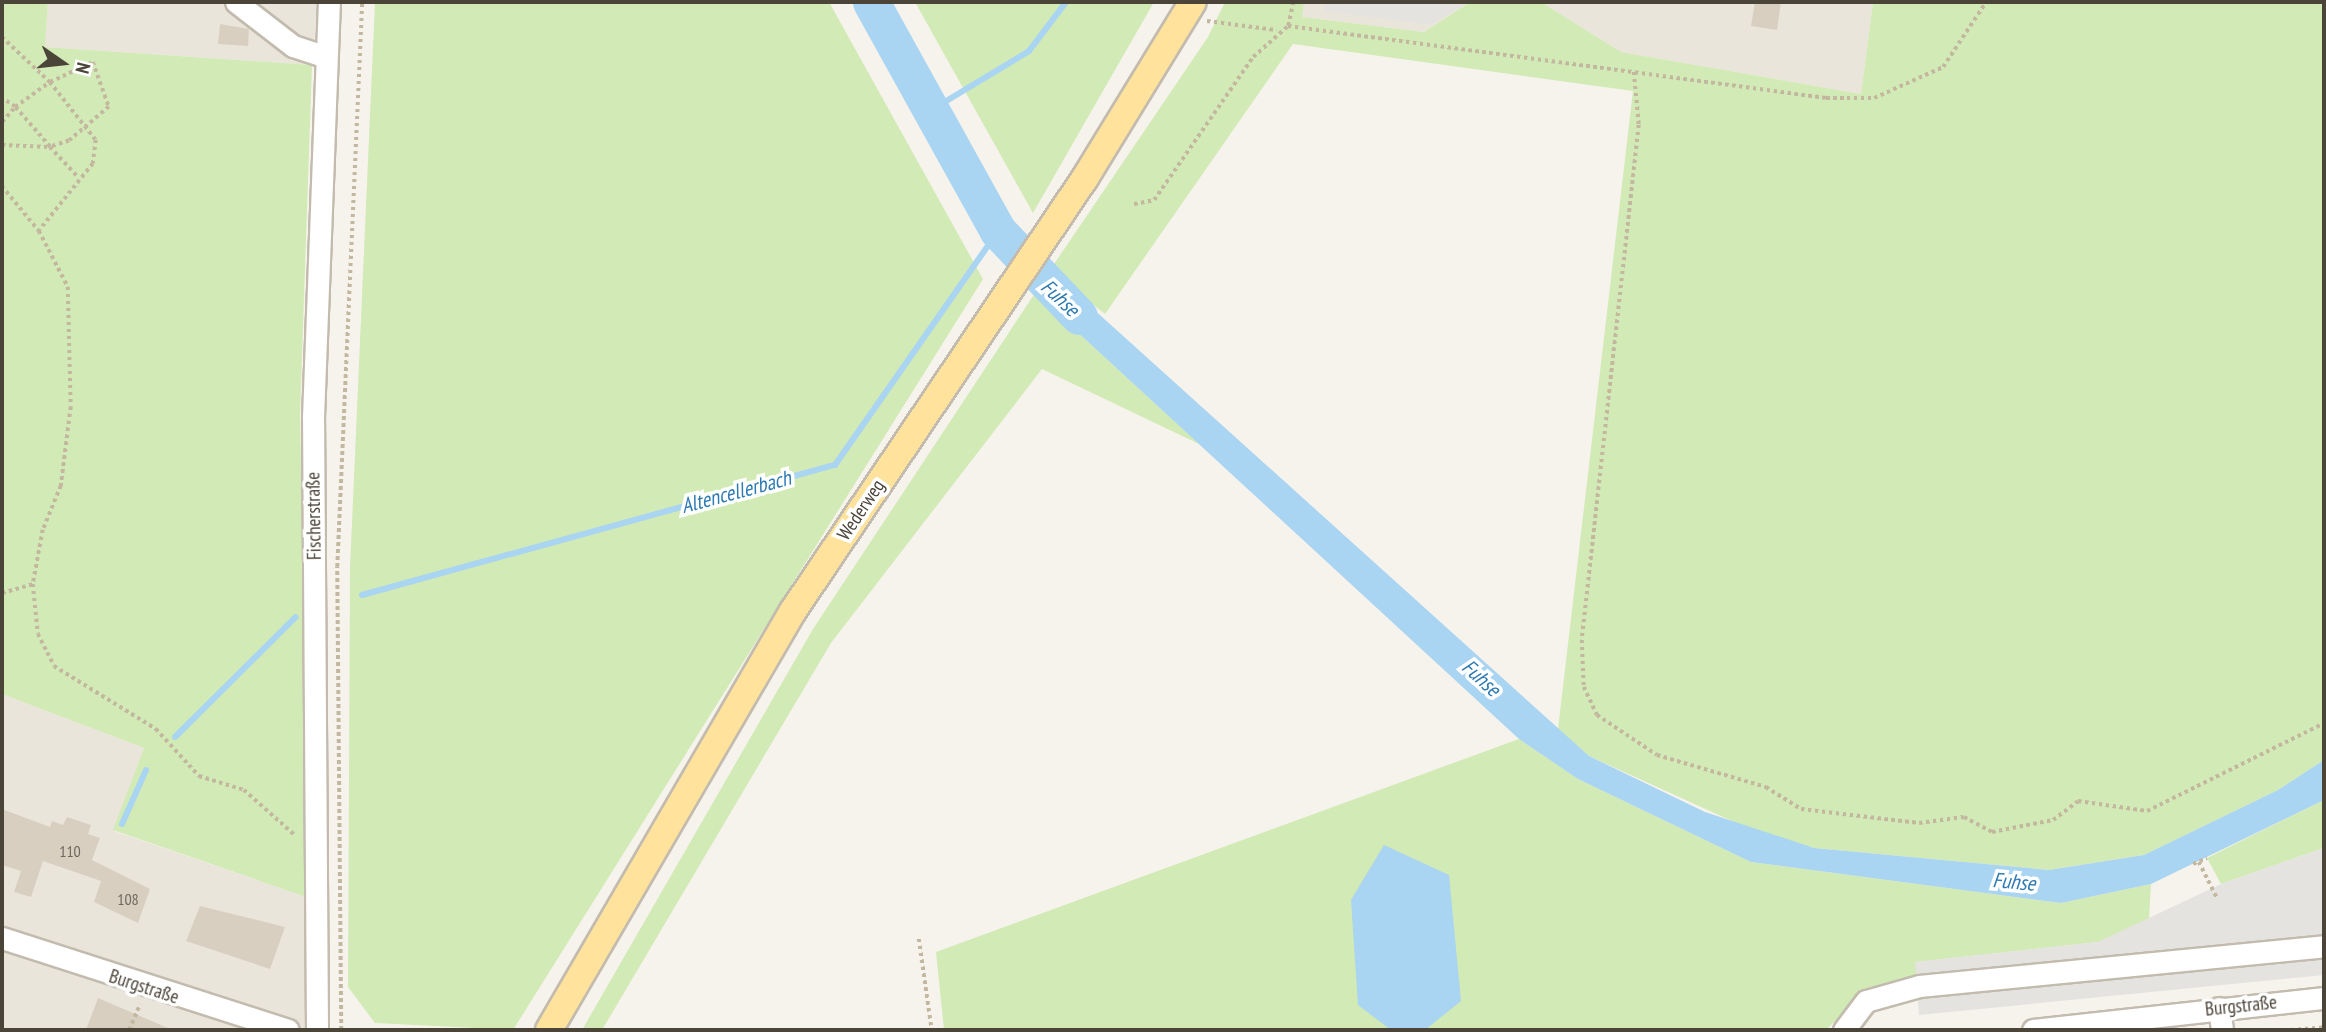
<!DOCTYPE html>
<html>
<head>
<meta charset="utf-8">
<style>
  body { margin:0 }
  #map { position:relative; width:2326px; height:1032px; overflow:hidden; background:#f6f3ec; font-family:"PT Sans Narrow",sans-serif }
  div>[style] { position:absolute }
  .residential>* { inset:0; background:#eae5da }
  .green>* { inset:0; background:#d2eab5 }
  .parking>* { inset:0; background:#e5e3e0 }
  .water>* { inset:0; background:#a9d4f2 }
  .stream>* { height:6px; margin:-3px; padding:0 3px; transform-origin:3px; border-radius:3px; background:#a9d4f2 }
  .river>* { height:37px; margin:-18.5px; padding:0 18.5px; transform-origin:18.5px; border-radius:18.5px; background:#a9d4f2 }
  .building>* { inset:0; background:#d8cfc1 }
  .path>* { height:3.5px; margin-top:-1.75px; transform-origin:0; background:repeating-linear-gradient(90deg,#c4b79f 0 3.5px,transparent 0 7px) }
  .roads { filter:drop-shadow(2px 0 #c2bbae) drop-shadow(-2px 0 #c2bbae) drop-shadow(0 2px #c2bbae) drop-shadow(0 -2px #c2bbae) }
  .minor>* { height:21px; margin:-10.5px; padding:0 10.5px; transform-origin:10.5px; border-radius:10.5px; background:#fff }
  .major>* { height:26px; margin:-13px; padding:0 13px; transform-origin:13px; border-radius:13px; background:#ffe39c }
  span { translate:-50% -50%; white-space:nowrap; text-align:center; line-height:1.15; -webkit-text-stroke:7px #fff; paint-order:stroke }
  .number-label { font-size:16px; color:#6e675b }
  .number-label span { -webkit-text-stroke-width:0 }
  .street-label { font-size:19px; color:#4b4439 }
  .water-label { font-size:21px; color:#2e7ab2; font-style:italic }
  .frame { position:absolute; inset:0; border:4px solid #4b4439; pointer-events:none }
  .north { position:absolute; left:28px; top:28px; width:70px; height:70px; -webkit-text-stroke:5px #fff; paint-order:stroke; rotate:104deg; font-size:19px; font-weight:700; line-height:28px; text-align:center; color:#4b4439 }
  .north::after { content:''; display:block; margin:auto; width:24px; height:32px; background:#4b4439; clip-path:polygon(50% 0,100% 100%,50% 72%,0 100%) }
</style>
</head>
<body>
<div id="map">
  <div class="residential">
    <i style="clip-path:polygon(48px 2px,318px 2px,312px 65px,45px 47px)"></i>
    <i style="clip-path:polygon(1304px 2px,1470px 2px,1424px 32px,1301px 17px)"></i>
    <i style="clip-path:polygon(1541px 2px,1873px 2px,1861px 94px,1621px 52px)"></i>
    <i style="clip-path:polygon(2px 694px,144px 748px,114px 831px,309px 898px,309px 1030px,2px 1030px)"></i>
  </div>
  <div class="green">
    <i style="clip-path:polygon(2px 2px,48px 2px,45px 47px,312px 65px,300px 413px,309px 898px,113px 830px,144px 748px,2px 694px)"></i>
    <i style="clip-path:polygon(375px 2px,829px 2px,983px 279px,513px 1030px,375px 1023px,348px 987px,350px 568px)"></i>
    <i style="clip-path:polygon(915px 2px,1154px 2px,1033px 213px)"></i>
    <i style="clip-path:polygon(1225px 2px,1304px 2px,1302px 17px,1424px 32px,1470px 2px,1541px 2px,1621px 52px,1861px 94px,1873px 2px,2324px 2px,2324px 760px,2278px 790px,2144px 855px,2049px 870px,1814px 848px,1765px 836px,1589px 756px,1558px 729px,1633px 91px,1293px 44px,1105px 314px,1050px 270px,1208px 37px)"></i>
    <i style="clip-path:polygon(1035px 293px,1199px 444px,1042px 369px,831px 643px,602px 1030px,582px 1030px,813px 629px)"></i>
    <i style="clip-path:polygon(1519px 739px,1578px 779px,1751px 862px,2061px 903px,2151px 884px,2149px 920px,2098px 942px,1916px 962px,1916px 976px,1863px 992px,1826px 1030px,944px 1030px,936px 952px)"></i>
    <i style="clip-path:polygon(2324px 800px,2324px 848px,2221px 884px,2207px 858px)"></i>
  </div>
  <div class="parking">
    <i style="clip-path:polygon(1326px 2px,1469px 2px,1432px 25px,1325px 11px)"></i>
    <i style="clip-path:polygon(2324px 848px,2324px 975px,1919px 1015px,1915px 962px,2098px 942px,2221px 884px)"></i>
  </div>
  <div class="water">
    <i style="clip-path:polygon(1050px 270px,1589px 756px,1705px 812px,1814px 848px,2049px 870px,2144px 855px,2278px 790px,2324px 760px,2324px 800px,2151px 884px,2061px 903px,1751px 862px,1578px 779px,1519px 739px,1035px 293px)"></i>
    <i style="clip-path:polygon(1384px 845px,1449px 875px,1461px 1001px,1425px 1030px,1391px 1030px,1358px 1005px,1351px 900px)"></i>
  </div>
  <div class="stream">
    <i style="left:933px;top:109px;width:112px;rotate:-31.1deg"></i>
    <i style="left:1029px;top:51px;width:61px;rotate:-52.9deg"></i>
    <i style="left:362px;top:595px;width:491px;rotate:-15.4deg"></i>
    <i style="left:835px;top:465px;width:285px;rotate:-55.1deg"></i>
    <i style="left:175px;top:737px;width:170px;rotate:-44.8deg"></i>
    <i style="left:122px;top:824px;width:59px;rotate:-66deg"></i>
  </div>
  <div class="river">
    <i style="left:871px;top:2px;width:262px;rotate:61deg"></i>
    <i style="left:998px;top:231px;width:117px;rotate:46.4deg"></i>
  </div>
  <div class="building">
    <i style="clip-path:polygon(1755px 2px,1781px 2px,1777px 30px,1751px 26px)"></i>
    <i style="clip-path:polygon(220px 24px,249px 29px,248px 46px,218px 44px)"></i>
    <i style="clip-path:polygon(2px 809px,50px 827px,52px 821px,63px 825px,67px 817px,91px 825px,88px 834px,100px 838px,92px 860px,150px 889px,138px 923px,94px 902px,101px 881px,43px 861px,31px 897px,14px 892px,21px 871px,2px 865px)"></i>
    <i style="clip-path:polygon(200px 906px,285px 927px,270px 969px,186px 941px)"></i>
    <i style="clip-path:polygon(98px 998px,168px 1028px,167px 1030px,86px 1030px)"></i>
  </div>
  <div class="path">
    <i style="left:1207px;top:21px;width:70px;rotate:7.4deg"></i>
    <i style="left:1288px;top:26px;width:543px;rotate:7.62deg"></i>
    <i style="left:1826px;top:98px;width:48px"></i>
    <i style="left:1874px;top:98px;width:76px;rotate:-24.2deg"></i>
    <i style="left:1943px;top:67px;width:78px;rotate:-56.5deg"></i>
    <i style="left:2px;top:37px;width:66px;rotate:43.2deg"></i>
    <i style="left:50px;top:82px;width:74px;rotate:51.6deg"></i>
    <i style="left:96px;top:140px;width:24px;rotate:97deg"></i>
    <i style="left:93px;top:164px;width:86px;rotate:128.9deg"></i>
    <i style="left:1634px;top:72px;width:53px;rotate:84.6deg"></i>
    <i style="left:1639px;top:125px;width:518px;rotate:96.32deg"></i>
    <i style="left:1582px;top:640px;width:47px;rotate:87.6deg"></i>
    <i style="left:1584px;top:687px;width:31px;rotate:65deg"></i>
    <i style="left:1597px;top:715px;width:72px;rotate:33.7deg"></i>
    <i style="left:1657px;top:755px;width:114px;rotate:16.4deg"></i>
    <i style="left:1766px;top:787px;width:41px;rotate:32.2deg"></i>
    <i style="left:1801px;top:809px;width:119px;rotate:6.8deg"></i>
    <i style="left:1919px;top:823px;width:45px;rotate:-7.6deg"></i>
    <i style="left:1964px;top:817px;width:32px;rotate:28deg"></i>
    <i style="left:1992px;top:832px;width:62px;rotate:-11.1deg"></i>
    <i style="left:2053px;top:820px;width:31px;rotate:-37deg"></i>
    <i style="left:2078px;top:801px;width:70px;rotate:8.2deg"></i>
    <i style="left:2147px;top:811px;width:198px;rotate:-26.4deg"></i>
    <i style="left:2px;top:122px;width:20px;rotate:-49deg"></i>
    <i style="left:15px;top:107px;width:43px;rotate:-35.5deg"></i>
    <i style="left:50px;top:82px;width:47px;rotate:-24.9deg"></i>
    <i style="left:93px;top:62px;width:48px;rotate:70.4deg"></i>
    <i style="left:109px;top:107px;width:52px;rotate:139.6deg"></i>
    <i style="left:69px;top:141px;width:20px;rotate:162deg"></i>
    <i style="left:50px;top:147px;width:53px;rotate:-131.2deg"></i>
    <i style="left:15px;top:107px;width:14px;rotate:-146deg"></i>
    <i style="left:2px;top:145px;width:48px;rotate:2.4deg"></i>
    <i style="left:50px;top:147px;width:40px;rotate:47deg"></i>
    <i style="left:2px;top:186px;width:58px;rotate:50.6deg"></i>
    <i style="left:39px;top:231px;width:63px;rotate:62.6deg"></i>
    <i style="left:68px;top:287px;width:120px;rotate:88.6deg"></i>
    <i style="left:71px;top:407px;width:80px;rotate:97.2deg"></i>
    <i style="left:61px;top:486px;width:48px;rotate:112.2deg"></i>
    <i style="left:43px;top:530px;width:55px;rotate:100.5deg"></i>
    <i style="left:33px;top:584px;width:50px;rotate:84.3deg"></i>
    <i style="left:38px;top:634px;width:36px;rotate:63deg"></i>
    <i style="left:54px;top:666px;width:120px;rotate:31.7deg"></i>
    <i style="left:156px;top:729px;width:64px;rotate:47.5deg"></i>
    <i style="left:199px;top:776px;width:47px;rotate:17.3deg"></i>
    <i style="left:244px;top:790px;width:69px;rotate:41.5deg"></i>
    <i style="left:1134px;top:204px;width:20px;rotate:-11deg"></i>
    <i style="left:1154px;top:200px;width:174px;rotate:-55.3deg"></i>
    <i style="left:1253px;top:57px;width:47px;rotate:-41.5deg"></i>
    <i style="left:1288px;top:26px;width:25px;rotate:-78deg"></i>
    <i style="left:2px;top:593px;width:32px;rotate:-16deg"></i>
    <i style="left:2199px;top:862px;width:40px;rotate:63.4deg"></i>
    <i style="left:2193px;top:864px;width:15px;rotate:-23deg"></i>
    <i style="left:919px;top:939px;width:92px;rotate:81.9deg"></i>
    <i style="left:129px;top:1030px;width:28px;rotate:-67deg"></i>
    <i style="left:341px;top:1030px;width:463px;rotate:-90.5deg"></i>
    <i style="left:337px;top:567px;width:566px;rotate:-87.47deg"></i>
    <i style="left:2291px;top:1030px;width:33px;rotate:-5deg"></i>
  </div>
  <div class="roads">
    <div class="minor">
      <i style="left:236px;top:2px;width:72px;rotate:37.7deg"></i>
      <i style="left:293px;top:46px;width:33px;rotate:18deg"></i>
      <i style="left:2px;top:938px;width:300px;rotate:17.8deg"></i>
      <i style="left:2219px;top:1008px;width:22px;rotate:82deg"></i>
      <i style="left:317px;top:1030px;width:613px;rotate:-90.37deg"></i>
      <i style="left:313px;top:417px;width:415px;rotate:-87.8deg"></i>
      <i style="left:1844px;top:1030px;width:36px;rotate:-53deg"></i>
      <i style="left:1866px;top:1001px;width:55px;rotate:-15.8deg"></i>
      <i style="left:1919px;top:986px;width:407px;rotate:-5.6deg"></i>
      <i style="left:2033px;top:1030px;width:293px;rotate:-6.3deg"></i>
    </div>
    <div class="major">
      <i style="left:549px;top:1030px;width:485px;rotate:-59.8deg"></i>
      <i style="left:793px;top:611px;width:522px;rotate:-56.01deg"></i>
      <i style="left:1085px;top:178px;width:206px;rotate:-58.5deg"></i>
    </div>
  </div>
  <div class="number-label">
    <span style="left:70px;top:851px">110</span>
    <span style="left:128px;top:899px">108</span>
  </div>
  <div class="street-label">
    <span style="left:861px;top:510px;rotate:-56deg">Wederweg</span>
    <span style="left:314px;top:516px;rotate:-91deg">Fischerstraße</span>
    <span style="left:144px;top:987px;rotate:18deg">Burgstraße</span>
    <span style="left:2241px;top:1006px;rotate:-6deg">Burgstraße</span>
  </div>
  <div class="water-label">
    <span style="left:1060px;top:298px;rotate:43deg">Fuhse</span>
    <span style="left:736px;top:492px;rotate:-15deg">Altencellerbach</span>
    <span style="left:1481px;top:678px;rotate:42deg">Fuhse</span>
    <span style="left:2014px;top:882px;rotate:5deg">Fuhse</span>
  </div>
  <div class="frame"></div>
  <div class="north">N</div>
</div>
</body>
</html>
